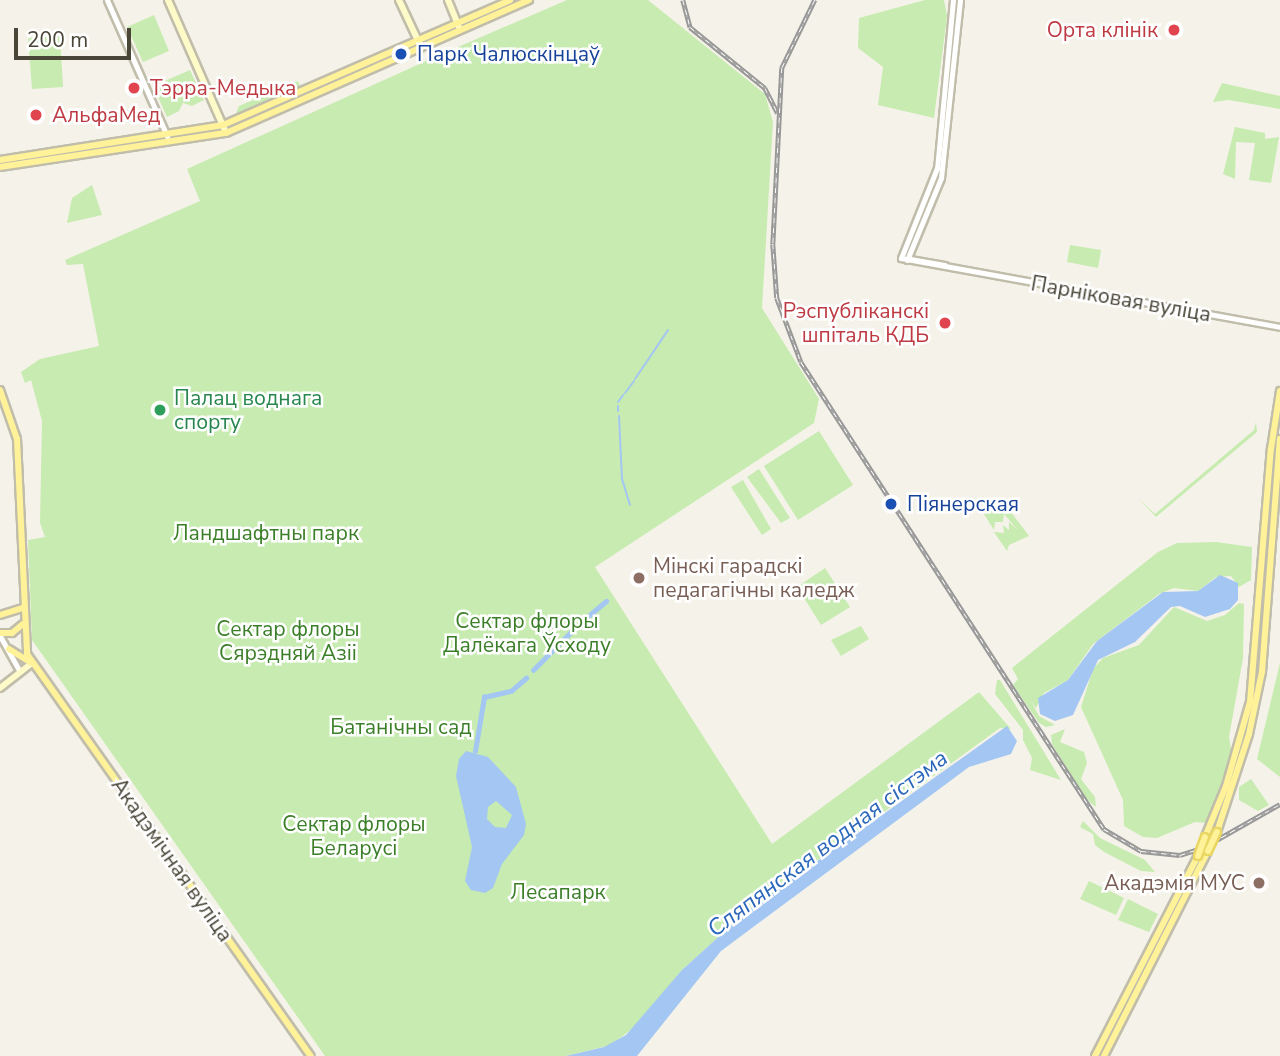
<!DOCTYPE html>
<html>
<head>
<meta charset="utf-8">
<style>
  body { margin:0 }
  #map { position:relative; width:1280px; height:1056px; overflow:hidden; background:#f5f3e9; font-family:"Nunito Sans",sans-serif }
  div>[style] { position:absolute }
  .green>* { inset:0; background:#c7ebb0 }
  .water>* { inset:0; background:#a3c6f3 }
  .stream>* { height:2px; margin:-1px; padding:0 1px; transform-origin:1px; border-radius:1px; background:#a3c6f3 }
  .canal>* { height:4.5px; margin:-2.25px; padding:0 2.25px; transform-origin:2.25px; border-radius:2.25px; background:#a3c6f3 }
  .roads { filter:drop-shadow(2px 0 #c1bdab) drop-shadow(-2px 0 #c1bdab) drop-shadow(0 2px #c1bdab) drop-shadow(0 -2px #c1bdab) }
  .tertiary>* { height:5px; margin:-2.5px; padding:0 2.5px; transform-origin:2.5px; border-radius:2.5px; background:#fff }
  .secondary>* { height:6px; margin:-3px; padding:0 3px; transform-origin:3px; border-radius:3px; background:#fffbc9 }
  .primary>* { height:6px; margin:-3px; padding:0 3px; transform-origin:3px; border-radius:3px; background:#fff298 }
  .rail>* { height:4.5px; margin-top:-2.25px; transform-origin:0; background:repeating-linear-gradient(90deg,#fff 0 5px,#989898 0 10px); box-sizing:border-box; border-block:2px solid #989898 }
  .bridges { filter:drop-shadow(2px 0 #e9d663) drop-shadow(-2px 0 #e9d663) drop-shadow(0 2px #e9d663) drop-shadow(0 -2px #e9d663) }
  .primary-bridge>* { height:6px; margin:-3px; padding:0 3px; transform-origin:3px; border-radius:3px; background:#fff298 }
  .dots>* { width:19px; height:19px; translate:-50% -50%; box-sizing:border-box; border:4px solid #fff; border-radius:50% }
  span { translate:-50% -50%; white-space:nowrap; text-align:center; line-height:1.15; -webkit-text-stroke:5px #fff; paint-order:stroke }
  .health-label { font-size:21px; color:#be3a42 }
  .right { translate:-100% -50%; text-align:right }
  .left { translate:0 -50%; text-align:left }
  .transit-label { font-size:21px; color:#164399 }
  .street-label { font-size:21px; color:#494537 }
  .leisure-label { font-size:21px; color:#27864d }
  .park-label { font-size:21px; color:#3a7e27 }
  .education-label { font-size:21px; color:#785e54 }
  .water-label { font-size:23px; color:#2b67ba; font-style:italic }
  .scale { position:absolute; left:14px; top:28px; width:117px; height:32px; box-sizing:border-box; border:4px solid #494537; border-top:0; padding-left:9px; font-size:21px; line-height:24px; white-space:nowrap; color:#494537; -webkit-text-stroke:5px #fff; paint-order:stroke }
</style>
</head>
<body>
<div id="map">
  <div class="green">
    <i style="clip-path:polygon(567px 0,648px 0,765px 94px,773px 122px,762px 308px,819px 399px,814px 423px,595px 567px,772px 844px,979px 692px,1011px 729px,1000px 728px,746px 912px,682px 970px,641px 1022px,611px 1045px,566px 1056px,325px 1056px,32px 640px,28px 540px,45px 537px,40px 523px,42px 421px,31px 380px,25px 383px,21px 372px,40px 359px,99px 346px,83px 264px,67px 265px,65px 260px,200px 201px,187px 169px,435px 57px,442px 64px,452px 64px,459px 57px,458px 47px)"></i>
    <i style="clip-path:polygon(925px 0,944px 0,947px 16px,934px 118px,878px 105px,883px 67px,858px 48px,859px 18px)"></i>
    <i style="clip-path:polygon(154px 15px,169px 51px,143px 62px,127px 27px)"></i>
    <i style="clip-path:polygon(60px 36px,63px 87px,32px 89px,28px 38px)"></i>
    <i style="clip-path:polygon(190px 70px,204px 100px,192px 106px,183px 103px,179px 111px,167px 117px,153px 86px)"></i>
    <i style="clip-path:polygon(298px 81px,301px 88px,235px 116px,239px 106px)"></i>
    <i style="clip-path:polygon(1222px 83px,1280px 96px,1280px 109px,1229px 100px,1213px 102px)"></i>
    <i style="clip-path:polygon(1235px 127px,1265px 133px,1265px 139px,1279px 137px,1271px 183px,1249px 180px,1255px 143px,1236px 142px,1235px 179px,1223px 174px)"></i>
    <i style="clip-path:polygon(92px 185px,102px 215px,67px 223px,72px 198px)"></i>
    <i style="clip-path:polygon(1070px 245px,1101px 250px,1098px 268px,1067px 262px)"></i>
    <i style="clip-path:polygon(1256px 422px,1257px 432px,1156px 517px,1138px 498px,1155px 514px,1254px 430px)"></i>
    <i style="clip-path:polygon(819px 431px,853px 485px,798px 520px,764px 466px)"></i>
    <i style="clip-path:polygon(759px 469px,790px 518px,781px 523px,747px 477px)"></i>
    <i style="clip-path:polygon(743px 480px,771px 529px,762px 535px,731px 487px)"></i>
    <i style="clip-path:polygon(999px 504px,1007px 507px,1029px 536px,1009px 545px,1007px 551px,994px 532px,1004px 533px,1003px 525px,1009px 530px,1009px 522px,1018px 530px,1004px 514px,1003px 522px,995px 522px,994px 530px,984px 514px)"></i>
    <i style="clip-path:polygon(1216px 542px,1252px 547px,1251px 580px,1239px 587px,1231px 576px,1216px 577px,1198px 591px,1174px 588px,1159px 594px,1093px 644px,1068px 680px,1044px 693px,1036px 708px,1031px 701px,1039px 716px,1055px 725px,1046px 727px,1039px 723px,1013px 685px,1018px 679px,1012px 668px,1158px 552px,1177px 543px)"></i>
    <i style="clip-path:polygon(825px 568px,850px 607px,821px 625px,797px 587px)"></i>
    <i style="clip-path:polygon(1239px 603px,1244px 604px,1243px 658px,1229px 737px,1232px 755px,1208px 823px,1195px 822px,1157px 838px,1143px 837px,1124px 826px,1123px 800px,1081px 707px,1093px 669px,1103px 658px,1139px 645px,1174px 607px,1207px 621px,1225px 615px)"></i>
    <i style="clip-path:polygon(861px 626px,869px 639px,841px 656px,831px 640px)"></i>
    <i style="clip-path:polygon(1280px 663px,1280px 777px,1257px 759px)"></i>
    <i style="clip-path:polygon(997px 680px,1000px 680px,1061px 780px,1030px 770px,1032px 758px,1023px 740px,1023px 730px,995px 694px)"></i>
    <i style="clip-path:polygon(1065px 729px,1060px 742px,1084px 752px,1087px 763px,1081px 779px,1095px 797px,1096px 807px,1086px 799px,1052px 744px,1051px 735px)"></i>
    <i style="clip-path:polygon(1251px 779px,1269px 805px,1258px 811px,1239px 800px,1239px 787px)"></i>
    <i style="clip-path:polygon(1083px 821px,1100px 838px,1145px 860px,1155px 872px,1141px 871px,1104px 852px,1095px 845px,1093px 834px,1080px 827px)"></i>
    <i style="clip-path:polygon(1089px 881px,1124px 898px,1116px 915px,1080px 899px)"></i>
    <i style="clip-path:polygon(1128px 899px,1158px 914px,1149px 932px,1118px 920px)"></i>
  </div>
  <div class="water">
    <i style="clip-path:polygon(1220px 575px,1238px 583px,1238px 600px,1230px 609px,1205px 617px,1180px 606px,1171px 607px,1135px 642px,1098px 660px,1073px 715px,1055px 721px,1040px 714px,1038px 698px,1068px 680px,1097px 641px,1163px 592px,1198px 591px)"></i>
    <i style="clip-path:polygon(1007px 726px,1017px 741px,1011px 754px,969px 767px,721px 951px,637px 1056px,566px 1056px,604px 1047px,626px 1035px,682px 970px,746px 912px)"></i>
    <i style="clip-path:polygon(evenodd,466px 751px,488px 757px,516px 787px,526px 824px,524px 835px,502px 864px,493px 888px,485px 893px,471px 890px,465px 881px,472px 847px,456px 776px,459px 759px,466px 751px,496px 801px,512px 815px,506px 828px,495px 827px,487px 819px,488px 807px,496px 801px)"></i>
  </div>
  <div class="stream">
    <i style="left:635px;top:379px;width:59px;rotate:-56deg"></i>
    <i style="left:625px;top:393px;width:15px;rotate:-53deg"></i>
    <i style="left:618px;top:402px;width:9px;rotate:-54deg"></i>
    <i style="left:618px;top:406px;width:5px;rotate:90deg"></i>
    <i style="left:619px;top:416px;width:63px;rotate:87.3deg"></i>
    <i style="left:622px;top:479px;width:27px;rotate:73deg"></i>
  </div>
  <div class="canal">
    <i style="left:580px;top:623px;width:34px;rotate:-40deg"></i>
    <i style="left:533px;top:670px;width:59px;rotate:-45deg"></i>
    <i style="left:475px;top:751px;width:55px;rotate:-80.5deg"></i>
    <i style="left:484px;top:697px;width:28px;rotate:-13deg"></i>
    <i style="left:511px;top:691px;width:20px;rotate:-41deg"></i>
  </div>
  <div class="roads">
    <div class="tertiary">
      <i style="left:107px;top:0;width:149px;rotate:66.2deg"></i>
      <i style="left:953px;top:0;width:169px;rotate:95.4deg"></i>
      <i style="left:937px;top:168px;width:97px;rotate:111.8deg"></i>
      <i style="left:901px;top:258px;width:385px;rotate:10.3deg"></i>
      <i style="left:910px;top:259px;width:35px;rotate:10deg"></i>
      <i style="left:907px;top:260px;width:89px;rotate:-67.5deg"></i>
      <i style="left:941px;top:178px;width:179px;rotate:-83.9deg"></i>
      <i style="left:0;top:636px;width:41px;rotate:60.9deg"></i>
    </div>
    <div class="secondary">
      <i style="left:168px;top:0;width:145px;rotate:66.4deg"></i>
      <i style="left:399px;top:0;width:52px;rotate:64.9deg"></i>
      <i style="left:448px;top:0;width:32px;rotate:68deg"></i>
      <i style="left:0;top:688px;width:41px;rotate:-38deg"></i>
    </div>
    <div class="primary">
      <i style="left:0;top:160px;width:226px;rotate:-8.9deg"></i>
      <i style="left:223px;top:125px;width:313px;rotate:-23.5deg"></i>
      <i style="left:0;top:167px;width:229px;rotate:-8.6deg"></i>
      <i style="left:226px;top:133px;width:331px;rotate:-23.7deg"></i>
      <i style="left:0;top:390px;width:52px;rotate:70.9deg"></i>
      <i style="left:17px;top:439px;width:215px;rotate:87.3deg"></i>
      <i style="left:27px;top:654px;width:492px;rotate:54.8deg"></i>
      <i style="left:0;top:615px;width:24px;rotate:-17deg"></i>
      <i style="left:0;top:633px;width:12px"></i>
      <i style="left:12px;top:633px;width:14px;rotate:-39deg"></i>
      <i style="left:9px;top:649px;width:25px;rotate:32deg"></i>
      <i style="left:1217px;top:832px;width:103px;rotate:-71.9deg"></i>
      <i style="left:1249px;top:734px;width:63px;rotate:-78.2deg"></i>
      <i style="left:1262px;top:672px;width:234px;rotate:-85.6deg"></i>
      <i style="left:1205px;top:837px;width:55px;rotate:-67.6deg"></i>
      <i style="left:1226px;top:786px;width:87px;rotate:-74.1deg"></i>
      <i style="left:1250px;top:702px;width:254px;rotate:-85.3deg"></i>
      <i style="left:1271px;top:449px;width:59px;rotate:-81.2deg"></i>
      <i style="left:1095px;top:1056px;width:225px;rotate:-62.8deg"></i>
      <i style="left:1104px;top:1056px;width:230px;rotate:-63.1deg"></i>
    </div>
  </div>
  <div class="rail">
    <i style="left:683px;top:0;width:28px;rotate:75deg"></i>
    <i style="left:690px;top:27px;width:97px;rotate:39.1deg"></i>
    <i style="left:765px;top:88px;width:28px;rotate:63deg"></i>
    <i style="left:815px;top:0;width:76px;rotate:115.9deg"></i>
    <i style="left:782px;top:68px;width:176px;rotate:92.9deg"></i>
    <i style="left:773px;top:244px;width:54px;rotate:85.8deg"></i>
    <i style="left:777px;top:298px;width:68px;rotate:69.4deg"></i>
    <i style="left:801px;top:362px;width:557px;rotate:57.02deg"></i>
    <i style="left:1104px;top:829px;width:43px;rotate:30.7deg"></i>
    <i style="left:1141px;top:851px;width:39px;rotate:6deg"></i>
    <i style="left:1180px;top:855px;width:25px;rotate:-18deg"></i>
    <i style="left:1204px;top:847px;width:87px;rotate:-29.5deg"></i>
  </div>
  <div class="bridges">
    <div class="primary-bridge">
      <i style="left:1208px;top:851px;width:21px;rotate:-65deg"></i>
      <i style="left:1198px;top:856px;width:20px;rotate:-70deg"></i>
    </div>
  </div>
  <div class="dots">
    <i style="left:1174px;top:30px;background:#e0444e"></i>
    <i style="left:401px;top:54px;background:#1a4fb4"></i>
    <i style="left:134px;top:88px;background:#e0444e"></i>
    <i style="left:36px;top:115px;background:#e0444e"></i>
    <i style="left:945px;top:323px;background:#e0444e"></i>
    <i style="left:160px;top:410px;background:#2e9e5b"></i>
    <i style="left:891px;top:504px;background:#1a4fb4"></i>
    <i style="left:639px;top:578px;background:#8d6e63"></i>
    <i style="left:1259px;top:883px;background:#8d6e63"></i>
  </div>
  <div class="health-label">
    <span class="right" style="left:1158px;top:30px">Орта клінік</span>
    <span class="left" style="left:150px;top:88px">Тэрра-Медыка</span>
    <span class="left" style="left:52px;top:115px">АльфаМед</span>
    <span class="right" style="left:929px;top:323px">Рэспубліканскі<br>шпіталь КДБ</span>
  </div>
  <div class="transit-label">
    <span class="left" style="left:417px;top:54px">Парк Чалюскінцаў</span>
    <span class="left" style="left:907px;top:504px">Піянерская</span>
  </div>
  <div class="street-label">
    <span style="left:1121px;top:299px;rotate:10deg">Парніковая вуліца</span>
    <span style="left:172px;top:860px;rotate:55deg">Акадэмічная вуліца</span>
  </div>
  <div class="leisure-label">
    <span class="left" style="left:174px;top:410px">Палац воднага<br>спорту</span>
  </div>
  <div class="park-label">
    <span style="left:266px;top:533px">Ландшафтны парк</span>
    <span style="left:527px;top:633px">Сектар флоры<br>Далёкага Ўсходу</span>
    <span style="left:288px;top:641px">Сектар флоры<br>Сярэдняй Азіі</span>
    <span style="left:401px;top:727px">Батанічны сад</span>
    <span style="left:354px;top:836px">Сектар флоры<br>Беларусі</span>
    <span style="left:558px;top:892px">Лесапарк</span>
  </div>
  <div class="education-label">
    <span class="left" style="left:653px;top:578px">Мінскі гарадскі<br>педагагічны каледж</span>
    <span class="right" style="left:1245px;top:883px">Акадэмія МУС</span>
  </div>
  <div class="water-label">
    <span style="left:828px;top:844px;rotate:-37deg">Сляпянская водная сістэма</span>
  </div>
  <div class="scale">200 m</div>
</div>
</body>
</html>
